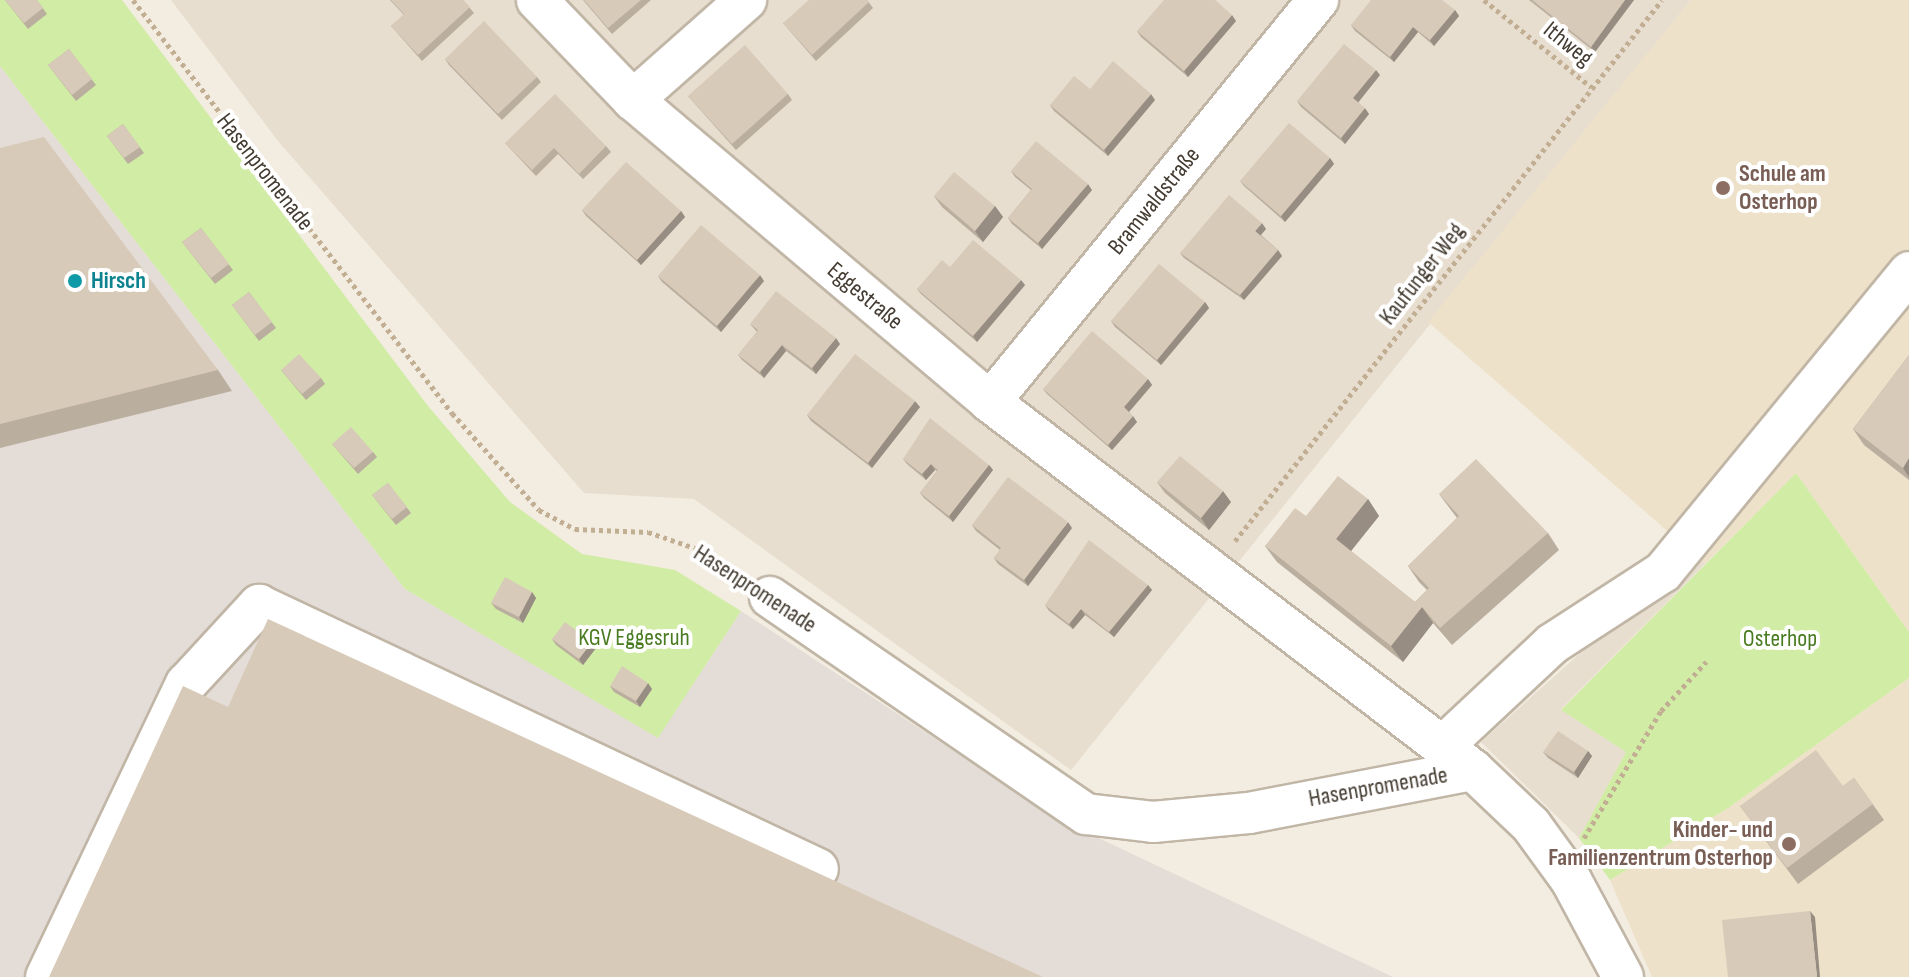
<!DOCTYPE html>
<html>
<head>
<meta charset="utf-8">
<style>
  body { margin:0 }
  #map { position:relative; width:1909px; height:977px; overflow:hidden; background:#f3ece1; font-family:"Sofia Sans Condensed",sans-serif }
  div>[style] { position:absolute }
  .residential>* { inset:0; background:#e7decf }
  .industrial>* { inset:0; background:#e4ddd7 }
  .education>* { inset:0; background:#eee1c9 }
  .green>* { inset:0; background:#d1eca5 }
  .path>* { height:5px; margin-top:-2.5px; transform-origin:0; background:repeating-linear-gradient(90deg,#c2ae93 0 4px,transparent 0 8px) }
  .roads { filter:drop-shadow(2px 0 #c1b6a6) drop-shadow(-2px 0 #c1b6a6) drop-shadow(0 2px #c1b6a6) drop-shadow(0 -2px #c1b6a6) }
  .minor>* { height:40px; margin:-20px; padding:0 20px; transform-origin:20px; border-radius:20px; background:#fff }
  .wall>* { inset:0; background:#baae9f }
  .shaded-wall>* { inset:0; background:#978d82 }
  .building>* { inset:0; background:#d8cab9 }
  .dots>* { width:22px; height:22px; translate:-50% -50%; box-sizing:border-box; border:4px solid #fff; border-radius:50% }
  span { translate:-50% -50%; white-space:nowrap; text-align:center; line-height:1.15; -webkit-text-stroke:8px #fff; paint-order:stroke }
  .street-label { font-size:24px; color:#443c32 }
  .education-label { font-size:24px; color:#785e54; font-weight:700 }
  .left { translate:0 -50%; text-align:left }
  .right { translate:-100% -50%; text-align:right }
  .culture-label { font-size:24px; color:#0d838f; font-weight:700 }
  .park-label { font-size:24px; color:#497b20 }
</style>
</head>
<body>
<div id="map">
  <div class="residential">
    <i style="clip-path:polygon(171px 0,1691px 0,1071px 770px,694px 499px,584px 493px,278px 141px)"></i>
    <i style="clip-path:polygon(1694px 551px,1705px 564px,1561px 709px,1626px 752px,1579px 838px,1481px 742px)"></i>
  </div>
  <div class="industrial">
    <i style="clip-path:polygon(0 66px,405px 589px,658px 737px,741px 611px,1056px 818px,1393px 977px,0 977px)"></i>
  </div>
  <div class="education">
    <i style="clip-path:polygon(1691px 0,1909px 0,1909px 632px,1796px 473px,1705px 564px,1428px 322px)"></i>
    <i style="clip-path:polygon(1909px 678px,1909px 977px,1652px 977px,1610px 880px,1728px 808px)"></i>
  </div>
  <div class="green">
    <i style="clip-path:polygon(0 0,122px 0,428px 406px,510px 502px,582px 554px,675px 570px,741px 611px,658px 738px,405px 589px,0 66px)"></i>
    <i style="clip-path:polygon(1796px 473px,1909px 632px,1909px 678px,1728px 808px,1610px 880px,1579px 838px,1626px 752px,1561px 710px)"></i>
  </div>
  <div class="path">
    <i style="left:133px;top:0;width:522px;rotate:52.32deg"></i>
    <i style="left:452px;top:413px;width:130px;rotate:48.1deg"></i>
    <i style="left:539px;top:510px;width:41px;rotate:27.8deg"></i>
    <i style="left:575px;top:529px;width:73px;rotate:2.4deg"></i>
    <i style="left:648px;top:532px;width:56px;rotate:18.8deg"></i>
    <i style="left:701px;top:550px;width:49px;rotate:33.4deg"></i>
    <i style="left:1484px;top:0;width:138px;rotate:39.1deg"></i>
    <i style="left:1235px;top:541px;width:689px;rotate:-51.72deg"></i>
    <i style="left:1584px;top:838px;width:149px;rotate:-58.8deg"></i>
    <i style="left:1661px;top:711px;width:67px;rotate:-47.4deg"></i>
  </div>
  <div class="roads">
    <div class="minor">
      <i style="left:537px;top:0;width:139px;rotate:46.2deg"></i>
      <i style="left:633px;top:100px;width:468px;rotate:40.2deg"></i>
      <i style="left:990px;top:402px;width:607px;rotate:37.3deg"></i>
      <i style="left:1473px;top:770px;width:80px;rotate:43.5deg"></i>
      <i style="left:1531px;top:825px;width:68px;rotate:54deg"></i>
      <i style="left:1571px;top:880px;width:110px;rotate:61.8deg"></i>
      <i style="left:633px;top:100px;width:151px;rotate:-41.5deg"></i>
      <i style="left:990px;top:402px;width:519px;rotate:-50.79deg"></i>
      <i style="left:770px;top:597px;width:383px;rotate:34.5deg"></i>
      <i style="left:1086px;top:814px;width:67px;rotate:6.8deg"></i>
      <i style="left:1153px;top:822px;width:96px;rotate:-5.4deg"></i>
      <i style="left:1249px;top:813px;width:228px;rotate:-10.9deg"></i>
      <i style="left:1443px;top:746px;width:149px;rotate:-43.1deg"></i>
      <i style="left:1552px;top:644px;width:132px;rotate:-33deg"></i>
      <i style="left:1663px;top:572px;width:388px;rotate:-50.6deg"></i>
      <i style="left:46px;top:977px;width:325px;rotate:-64.5deg"></i>
      <i style="left:186px;top:684px;width:108px;rotate:-47.3deg"></i>
      <i style="left:259px;top:605px;width:618px;rotate:25.28deg"></i>
    </div>
  </div>
  <div class="wall">
    <i style="clip-path:polygon(5px 0,37px 0,47px 14px,28px 29px)"></i>
    <i style="clip-path:polygon(390px 0,463px 0,474px 13px,422px 61px,391px 26px,404px 15px)"></i>
    <i style="clip-path:polygon(583px 0,651px 0,612px 34px)"></i>
    <i style="clip-path:polygon(867px 0,873px 8px,816px 61px,783px 23px)"></i>
    <i style="clip-path:polygon(1529px 0,1634px 0,1595px 52px)"></i>
    <i style="clip-path:polygon(1455px 10px,1459px 16px,1434px 46px,1418px 32px,1394px 62px,1355px 31px,1351px 25px)"></i>
    <i style="clip-path:polygon(1236px 21px,1188px 77px,1141px 37px,1137px 31px)"></i>
    <i style="clip-path:polygon(69px 49px,96px 85px,76px 101px,48px 65px)"></i>
    <i style="clip-path:polygon(445px 59px,537px 77px,541px 82px,502px 120px,449px 65px)"></i>
    <i style="clip-path:polygon(1380px 75px,1358px 102px,1369px 114px,1345px 144px,1301px 107px,1297px 101px)"></i>
    <i style="clip-path:polygon(1090px 89px,1155px 100px,1108px 156px,1054px 111px,1050px 105px)"></i>
    <i style="clip-path:polygon(788px 94px,792px 100px,736px 150px,688px 96px)"></i>
    <i style="clip-path:polygon(123px 124px,144px 153px,128px 164px,107px 136px)"></i>
    <i style="clip-path:polygon(505px 143px,606px 146px,611px 152px,583px 179px,558px 154px,536px 176px)"></i>
    <i style="clip-path:polygon(0 148px,218px 370px,232px 391px,0 448px)"></i>
    <i style="clip-path:polygon(1330px 158px,1334px 164px,1285px 222px,1244px 186px,1240px 181px)"></i>
    <i style="clip-path:polygon(1011px 171px,1092px 190px,1042px 249px,1012px 224px,1008px 218px,1031px 190px,1015px 177px)"></i>
    <i style="clip-path:polygon(934px 196px,995px 206px,1003px 217px,983px 242px,942px 207px)"></i>
    <i style="clip-path:polygon(582px 210px,681px 211px,685px 217px,641px 265px,586px 216px)"></i>
    <i style="clip-path:polygon(201px 228px,233px 270px,215px 284px,182px 242px)"></i>
    <i style="clip-path:polygon(1266px 229px,1261px 235px,1278px 250px,1282px 256px,1244px 300px,1184px 258px,1180px 253px)"></i>
    <i style="clip-path:polygon(950px 267px,1025px 285px,977px 342px,921px 294px,917px 289px)"></i>
    <i style="clip-path:polygon(658px 276px,764px 281px,721px 332px,662px 282px)"></i>
    <i style="clip-path:polygon(249px 292px,276px 328px,259px 341px,232px 305px)"></i>
    <i style="clip-path:polygon(1205px 302px,1209px 308px,1161px 365px,1115px 327px,1111px 321px)"></i>
    <i style="clip-path:polygon(750px 324px,840px 344px,816px 374px,786px 351px,764px 378px,742px 360px,738px 355px,757px 332px)"></i>
    <i style="clip-path:polygon(1909px 355px,1909px 480px,1864px 445px,1853px 429px)"></i>
    <i style="clip-path:polygon(281px 370px,321px 378px,325px 384px,306px 400px)"></i>
    <i style="clip-path:polygon(1148px 379px,1152px 385px,1129px 412px,1137px 422px,1112px 450px,1047px 394px,1043px 389px)"></i>
    <i style="clip-path:polygon(920px 407px,872px 468px,811px 421px,807px 415px)"></i>
    <i style="clip-path:polygon(332px 444px,373px 452px,377px 457px,358px 474px)"></i>
    <i style="clip-path:polygon(903px 459px,989px 465px,993px 470px,953px 522px,924px 498px,920px 493px,937px 471px,935px 470px,926px 480px,907px 464px)"></i>
    <i style="clip-path:polygon(1157px 482px,1231px 502px,1209px 530px,1165px 493px)"></i>
    <i style="clip-path:polygon(388px 483px,411px 513px,396px 525px,372px 495px)"></i>
    <i style="clip-path:polygon(1439px 494px,1548px 533px,1559px 550px,1452px 645px,1433px 623px,1403px 662px,1277px 562px,1265px 546px,1306px 516px,1368px 499px,1379px 516px,1351px 551px,1415px 602px,1427px 590px,1419px 582px,1408px 566px,1457px 518px)"></i>
    <i style="clip-path:polygon(972px 525px,1072px 528px,1028px 586px,998px 564px,994px 558px,1000px 550px,976px 531px)"></i>
    <i style="clip-path:polygon(1148px 585px,1152px 590px,1114px 637px,1085px 615px,1073px 629px,1049px 611px,1045px 605px)"></i>
    <i style="clip-path:polygon(532px 592px,536px 598px,523px 623px,496px 609px,491px 603px)"></i>
    <i style="clip-path:polygon(552px 639px,596px 648px,583px 665px,556px 645px)"></i>
    <i style="clip-path:polygon(610px 686px,652px 689px,640px 707px,614px 692px)"></i>
    <i style="clip-path:polygon(1588px 751px,1592px 756px,1578px 778px,1548px 758px,1543px 752px)"></i>
    <i style="clip-path:polygon(1854px 778px,1884px 820px,1798px 884px,1740px 806px,1843px 786px)"></i>
  </div>
  <div class="shaded-wall">
    <i style="clip-path:polygon(1625px 0,1634px 0,1595px 52px,1591px 47px)"></i>
    <i style="clip-path:polygon(1455px 10px,1459px 16px,1434px 46px,1430px 40px)"></i>
    <i style="clip-path:polygon(1232px 15px,1236px 21px,1188px 77px,1184px 71px)"></i>
    <i style="clip-path:polygon(1413px 27px,1418px 32px,1394px 62px,1390px 57px)"></i>
    <i style="clip-path:polygon(1376px 70px,1380px 75px,1357px 104px,1353px 98px)"></i>
    <i style="clip-path:polygon(1151px 94px,1155px 100px,1108px 156px,1104px 150px)"></i>
    <i style="clip-path:polygon(1365px 108px,1369px 114px,1345px 144px,1341px 138px)"></i>
    <i style="clip-path:polygon(1330px 158px,1334px 164px,1285px 222px,1281px 216px)"></i>
    <i style="clip-path:polygon(1088px 184px,1092px 190px,1042px 249px,1038px 243px)"></i>
    <i style="clip-path:polygon(995px 206px,1003px 217px,983px 242px,975px 231px)"></i>
    <i style="clip-path:polygon(681px 211px,685px 217px,641px 265px,637px 260px)"></i>
    <i style="clip-path:polygon(1262px 223px,1266px 229px,1259px 237px,1255px 231px)"></i>
    <i style="clip-path:polygon(1278px 250px,1282px 256px,1244px 300px,1240px 295px)"></i>
    <i style="clip-path:polygon(760px 275px,764px 281px,721px 332px,717px 326px)"></i>
    <i style="clip-path:polygon(1021px 280px,1025px 285px,977px 342px,973px 336px)"></i>
    <i style="clip-path:polygon(1205px 302px,1209px 308px,1161px 365px,1157px 360px)"></i>
    <i style="clip-path:polygon(836px 338px,840px 344px,816px 374px,812px 368px)"></i>
    <i style="clip-path:polygon(782px 345px,786px 351px,764px 378px,760px 372px)"></i>
    <i style="clip-path:polygon(1148px 379px,1152px 385px,1128px 413px,1124px 407px)"></i>
    <i style="clip-path:polygon(915px 401px,920px 407px,872px 468px,868px 463px)"></i>
    <i style="clip-path:polygon(1133px 416px,1137px 422px,1112px 450px,1108px 445px)"></i>
    <i style="clip-path:polygon(1909px 458px,1909px 477px,1903px 468px)"></i>
    <i style="clip-path:polygon(931px 464px,935px 470px,926px 480px,922px 474px)"></i>
    <i style="clip-path:polygon(989px 465px,993px 470px,953px 522px,949px 516px)"></i>
    <i style="clip-path:polygon(1223px 491px,1231px 502px,1209px 530px,1201px 518px)"></i>
    <i style="clip-path:polygon(1368px 499px,1379px 516px,1347px 556px,1336px 539px)"></i>
    <i style="clip-path:polygon(1068px 522px,1072px 528px,1028px 586px,1024px 580px)"></i>
    <i style="clip-path:polygon(1148px 585px,1152px 590px,1114px 637px,1109px 632px)"></i>
    <i style="clip-path:polygon(532px 592px,536px 598px,523px 623px,519px 617px)"></i>
    <i style="clip-path:polygon(1422px 607px,1433px 623px,1403px 662px,1391px 646px)"></i>
    <i style="clip-path:polygon(1081px 609px,1085px 615px,1073px 629px,1069px 624px)"></i>
    <i style="clip-path:polygon(592px 642px,596px 648px,583px 665px,579px 659px)"></i>
    <i style="clip-path:polygon(648px 683px,652px 689px,640px 707px,636px 701px)"></i>
    <i style="clip-path:polygon(1588px 751px,1592px 756px,1578px 778px,1574px 772px)"></i>
    <i style="clip-path:polygon(1810px 911px,1815px 917px,1820px 977px,1817px 977px)"></i>
  </div>
  <div class="building">
    <i style="clip-path:polygon(5px 0,37px 0,43px 8px,24px 23px)"></i>
    <i style="clip-path:polygon(391px 0,463px 0,470px 7px,418px 55px,391px 26px,404px 14px)"></i>
    <i style="clip-path:polygon(584px 0,641px 0,608px 28px)"></i>
    <i style="clip-path:polygon(809px 0,867px 0,869px 2px,812px 55px,783px 23px)"></i>
    <i style="clip-path:polygon(1164px 0,1215px 0,1232px 15px,1184px 71px,1137px 31px)"></i>
    <i style="clip-path:polygon(1371px 0,1442px 0,1455px 10px,1430px 40px,1413px 27px,1390px 57px,1351px 25px)"></i>
    <i style="clip-path:polygon(1532px 0,1625px 0,1591px 47px)"></i>
    <i style="clip-path:polygon(484px 21px,537px 77px,498px 114px,445px 59px)"></i>
    <i style="clip-path:polygon(1344px 44px,1376px 70px,1353px 98px,1365px 108px,1341px 138px,1297px 101px)"></i>
    <i style="clip-path:polygon(745px 45px,788px 94px,732px 144px,688px 96px)"></i>
    <i style="clip-path:polygon(69px 49px,92px 79px,72px 95px,48px 65px)"></i>
    <i style="clip-path:polygon(1113px 61px,1151px 94px,1104px 150px,1050px 105px,1074px 76px,1090px 89px)"></i>
    <i style="clip-path:polygon(555px 94px,606px 146px,579px 174px,554px 148px,532px 170px,505px 143px)"></i>
    <i style="clip-path:polygon(1289px 123px,1330px 158px,1281px 216px,1240px 181px)"></i>
    <i style="clip-path:polygon(123px 124px,140px 147px,124px 158px,107px 136px)"></i>
    <i style="clip-path:polygon(44px 137px,218px 370px,0 424px,0 148px)"></i>
    <i style="clip-path:polygon(1036px 141px,1088px 184px,1038px 243px,1008px 218px,1032px 189px,1011px 171px)"></i>
    <i style="clip-path:polygon(626px 162px,681px 211px,637px 260px,582px 210px)"></i>
    <i style="clip-path:polygon(954px 172px,995px 206px,975px 231px,934px 196px)"></i>
    <i style="clip-path:polygon(1229px 195px,1262px 223px,1255px 231px,1278px 250px,1240px 295px,1180px 253px)"></i>
    <i style="clip-path:polygon(701px 225px,760px 275px,717px 326px,658px 276px)"></i>
    <i style="clip-path:polygon(201px 228px,229px 264px,211px 278px,182px 242px)"></i>
    <i style="clip-path:polygon(973px 240px,1021px 280px,973px 336px,917px 289px,942px 260px,950px 267px)"></i>
    <i style="clip-path:polygon(1159px 264px,1205px 302px,1157px 360px,1111px 321px)"></i>
    <i style="clip-path:polygon(776px 291px,836px 338px,812px 368px,782px 345px,760px 372px,738px 355px,758px 330px,750px 324px)"></i>
    <i style="clip-path:polygon(249px 292px,272px 322px,255px 335px,232px 305px)"></i>
    <i style="clip-path:polygon(1092px 331px,1148px 379px,1124px 407px,1133px 416px,1108px 445px,1043px 389px)"></i>
    <i style="clip-path:polygon(299px 354px,321px 378px,302px 394px,281px 370px)"></i>
    <i style="clip-path:polygon(855px 354px,915px 401px,868px 463px,807px 415px)"></i>
    <i style="clip-path:polygon(1909px 355px,1909px 458px,1903px 468px,1853px 429px)"></i>
    <i style="clip-path:polygon(930px 418px,989px 465px,949px 516px,920px 493px,938px 470px,931px 464px,922px 474px,903px 459px)"></i>
    <i style="clip-path:polygon(351px 427px,373px 452px,354px 468px,332px 444px)"></i>
    <i style="clip-path:polygon(1180px 456px,1223px 491px,1201px 518px,1157px 482px)"></i>
    <i style="clip-path:polygon(1476px 459px,1548px 533px,1440px 628px,1422px 607px,1391px 646px,1265px 546px,1295px 508px,1306px 516px,1338px 476px,1368px 499px,1336px 539px,1415px 602px,1429px 588px,1408px 566px,1459px 516px,1439px 494px)"></i>
    <i style="clip-path:polygon(1008px 477px,1068px 522px,1024px 580px,994px 558px,1001px 548px,972px 525px)"></i>
    <i style="clip-path:polygon(388px 483px,407px 507px,392px 519px,372px 495px)"></i>
    <i style="clip-path:polygon(1089px 540px,1148px 585px,1109px 632px,1081px 609px,1069px 624px,1045px 605px)"></i>
    <i style="clip-path:polygon(505px 577px,532px 592px,519px 617px,491px 603px)"></i>
    <i style="clip-path:polygon(268px 619px,1043px 977px,49px 977px,183px 686px,228px 707px)"></i>
    <i style="clip-path:polygon(565px 622px,592px 642px,579px 659px,552px 639px)"></i>
    <i style="clip-path:polygon(622px 666px,648px 683px,636px 701px,610px 686px)"></i>
    <i style="clip-path:polygon(1558px 731px,1588px 751px,1574px 772px,1543px 752px)"></i>
    <i style="clip-path:polygon(1816px 750px,1843px 786px,1854px 778px,1873px 804px,1787px 868px,1740px 806px)"></i>
    <i style="clip-path:polygon(1810px 911px,1817px 977px,1728px 977px,1722px 920px)"></i>
  </div>
  <div class="dots">
    <i style="left:1723px;top:188px;background:#8d6e63"></i>
    <i style="left:75px;top:281px;background:#0f9aa8"></i>
    <i style="left:1789px;top:844px;background:#8d6e63"></i>
  </div>
  <div class="street-label">
    <span style="left:1568px;top:44px;rotate:39deg">Ithweg</span>
    <span style="left:265px;top:172px;rotate:52deg">Hasenpromenade</span>
    <span style="left:1154px;top:201px;rotate:-51deg">Bramwaldstraße</span>
    <span style="left:1422px;top:274px;rotate:-52deg">Kaufunger Weg</span>
    <span style="left:865px;top:296px;rotate:40deg">Eggestraße</span>
    <span style="left:755px;top:589px;rotate:33deg">Hasenpromenade</span>
    <span style="left:1378px;top:787px;rotate:-10deg">Hasenpromenade</span>
  </div>
  <div class="education-label">
    <span class="left" style="left:1739px;top:188px">Schule am<br>Osterhop</span>
    <span class="right" style="left:1773px;top:844px">Kinder- und<br>Familienzentrum Osterhop</span>
  </div>
  <div class="culture-label">
    <span class="left" style="left:91px;top:281px">Hirsch</span>
  </div>
  <div class="park-label">
    <span style="left:634px;top:638px">KGV Eggesruh</span>
    <span style="left:1780px;top:639px">Osterhop</span>
  </div>
</div>
</body>
</html>
